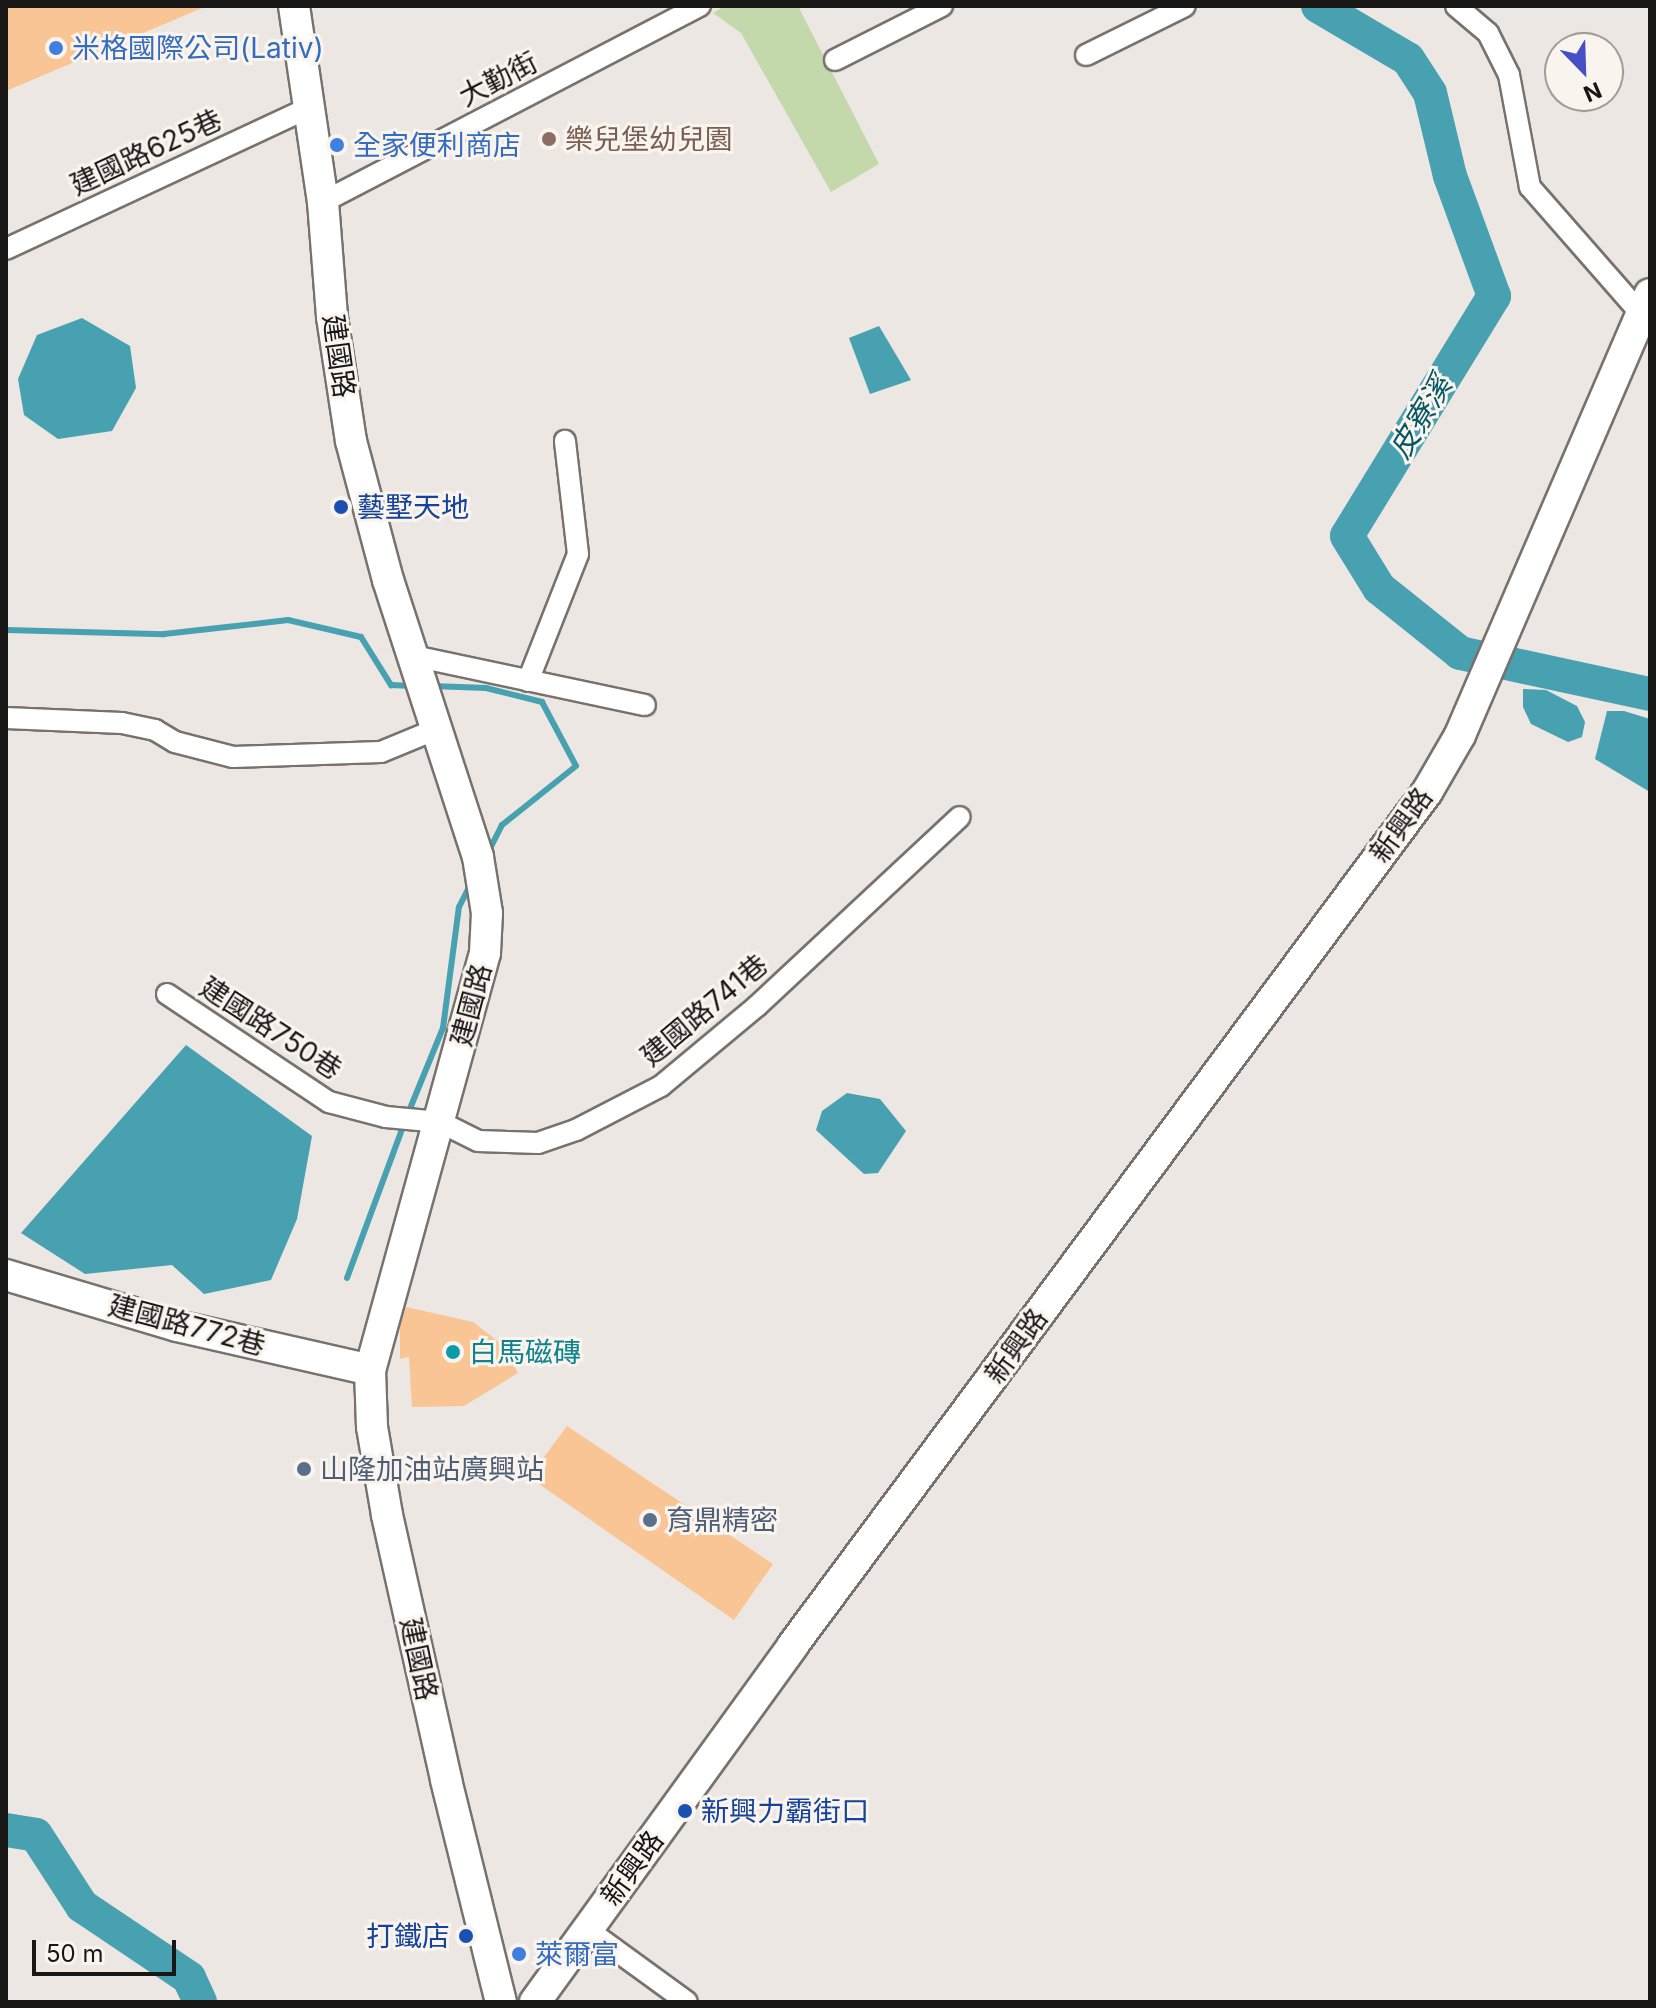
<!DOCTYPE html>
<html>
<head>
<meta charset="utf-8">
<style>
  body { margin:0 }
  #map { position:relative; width:1656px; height:2008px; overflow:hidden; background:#ece7e2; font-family:Inter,"Noto Sans TC",sans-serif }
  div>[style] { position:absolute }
  .green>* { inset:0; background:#c3d8ab }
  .water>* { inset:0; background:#47a1b0 }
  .stream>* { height:6px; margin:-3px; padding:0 3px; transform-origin:3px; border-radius:3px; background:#47a1b0 }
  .river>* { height:34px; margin:-17px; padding:0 17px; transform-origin:17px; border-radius:17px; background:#47a1b0 }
  .building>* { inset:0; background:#f9c594 }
  .roads { filter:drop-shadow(2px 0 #77726d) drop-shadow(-2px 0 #77726d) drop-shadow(0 2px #77726d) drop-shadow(0 -2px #77726d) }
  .street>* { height:20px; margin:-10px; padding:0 10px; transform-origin:10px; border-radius:10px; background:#fff }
  .secondary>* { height:30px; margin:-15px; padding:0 15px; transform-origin:15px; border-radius:15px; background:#fff }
  .dots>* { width:22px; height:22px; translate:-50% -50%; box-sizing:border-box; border:4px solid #faf4ef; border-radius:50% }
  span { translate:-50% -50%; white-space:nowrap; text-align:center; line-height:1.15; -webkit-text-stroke:6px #faf4ef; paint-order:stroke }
  .shop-label { font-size:28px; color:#366cbe }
  .left { translate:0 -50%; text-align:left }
  .street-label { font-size:28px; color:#191715 }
  .education-label { font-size:28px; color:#785e54 }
  .transit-label { font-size:28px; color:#164399 }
  .right { translate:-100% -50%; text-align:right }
  .culture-label { font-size:28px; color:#0d838f }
  .service-label { font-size:28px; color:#4e5e75 }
  .water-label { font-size:30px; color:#045661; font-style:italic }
  .frame { position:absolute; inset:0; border:8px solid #191715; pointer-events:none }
  .north { position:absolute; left:1544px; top:32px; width:80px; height:80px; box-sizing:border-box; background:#faf4ef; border:2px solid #a09c98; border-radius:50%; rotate:157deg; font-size:22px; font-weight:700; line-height:32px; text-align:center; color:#191715 }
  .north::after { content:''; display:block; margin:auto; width:28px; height:36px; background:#4650c5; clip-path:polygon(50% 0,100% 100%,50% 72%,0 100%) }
  .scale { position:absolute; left:32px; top:1940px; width:144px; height:36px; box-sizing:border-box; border:4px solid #191715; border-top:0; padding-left:10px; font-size:24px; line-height:28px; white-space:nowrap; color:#191715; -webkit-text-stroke:6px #faf4ef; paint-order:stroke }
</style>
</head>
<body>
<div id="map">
  <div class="green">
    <i style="clip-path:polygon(725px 6px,798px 6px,879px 164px,831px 192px,741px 33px,713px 13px)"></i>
  </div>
  <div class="water">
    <i style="clip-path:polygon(82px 318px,130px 346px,136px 388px,112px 431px,58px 439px,24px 415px,18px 379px,37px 335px)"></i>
    <i style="clip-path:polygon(879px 326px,911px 380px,870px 394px,849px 338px)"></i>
    <i style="clip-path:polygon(1523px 689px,1546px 690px,1577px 706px,1585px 722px,1582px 737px,1568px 742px,1531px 724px,1523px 707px)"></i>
    <i style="clip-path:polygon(1607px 711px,1624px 711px,1650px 719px,1650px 792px,1595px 759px)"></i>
    <i style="clip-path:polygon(186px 1045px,312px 1136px,297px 1219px,271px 1280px,204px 1294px,172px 1265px,85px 1274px,21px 1233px)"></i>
    <i style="clip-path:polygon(847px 1093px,880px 1099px,906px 1131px,878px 1173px,864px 1174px,816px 1130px,822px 1111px)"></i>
  </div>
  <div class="stream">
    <i style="left:6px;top:630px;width:158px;rotate:1.5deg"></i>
    <i style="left:164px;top:634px;width:125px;rotate:-6.4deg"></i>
    <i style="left:288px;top:620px;width:75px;rotate:13.1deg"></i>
    <i style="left:361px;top:637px;width:57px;rotate:58deg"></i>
    <i style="left:391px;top:685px;width:21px;rotate:3deg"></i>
    <i style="left:432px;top:686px;width:54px;rotate:2.1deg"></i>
    <i style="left:486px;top:688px;width:58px;rotate:14deg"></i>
    <i style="left:542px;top:702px;width:72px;rotate:62deg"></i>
    <i style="left:576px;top:766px;width:95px;rotate:141.4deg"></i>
    <i style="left:502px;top:825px;width:30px;rotate:117deg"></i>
    <i style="left:407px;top:1116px;width:95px;rotate:-67.8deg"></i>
    <i style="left:443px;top:1028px;width:122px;rotate:-82.5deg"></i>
    <i style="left:459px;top:907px;width:27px;rotate:-63deg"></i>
    <i style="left:347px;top:1278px;width:164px;rotate:-69.7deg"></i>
  </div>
  <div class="river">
    <i style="left:1318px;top:6px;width:104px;rotate:30.5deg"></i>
    <i style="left:1408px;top:59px;width:40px;rotate:57.1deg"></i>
    <i style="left:1430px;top:93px;width:85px;rotate:76.5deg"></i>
    <i style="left:1450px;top:176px;width:128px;rotate:69.9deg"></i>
    <i style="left:1494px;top:296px;width:281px;rotate:121.5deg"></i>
    <i style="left:1347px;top:536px;width:61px;rotate:58.4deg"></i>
    <i style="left:1379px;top:588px;width:104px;rotate:38.7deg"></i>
    <i style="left:1460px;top:653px;width:194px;rotate:12.2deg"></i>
    <i style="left:6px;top:1830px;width:30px;rotate:9deg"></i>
    <i style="left:36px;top:1835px;width:85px;rotate:57.1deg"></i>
    <i style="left:82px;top:1906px;width:129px;rotate:33.9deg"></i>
    <i style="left:189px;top:1978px;width:26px;rotate:65deg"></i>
  </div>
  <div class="building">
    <i style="clip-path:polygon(6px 6px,207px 6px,6px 91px)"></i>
    <i style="clip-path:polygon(406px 1307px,473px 1322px,504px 1346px,518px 1373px,464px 1406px,412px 1407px,409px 1357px,400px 1359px,400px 1327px)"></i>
    <i style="clip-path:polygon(567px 1426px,773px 1564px,734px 1620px,529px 1477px)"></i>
  </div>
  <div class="roads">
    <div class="street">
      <i style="left:1456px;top:6px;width:42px;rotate:40.2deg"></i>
      <i style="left:1488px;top:33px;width:47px;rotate:63.4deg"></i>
      <i style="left:1509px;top:75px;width:114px;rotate:79.4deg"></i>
      <i style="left:1530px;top:187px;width:169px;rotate:48.8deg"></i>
      <i style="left:1086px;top:55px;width:110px;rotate:-26.3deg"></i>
      <i style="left:835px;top:60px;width:120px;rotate:-26.8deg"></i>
      <i style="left:323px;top:202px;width:425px;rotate:-27.5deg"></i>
      <i style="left:6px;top:249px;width:336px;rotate:-25deg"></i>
      <i style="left:414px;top:656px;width:236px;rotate:12deg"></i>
      <i style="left:528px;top:681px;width:136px;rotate:-68.5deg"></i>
      <i style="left:578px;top:554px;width:114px;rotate:-96.6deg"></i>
      <i style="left:6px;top:718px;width:116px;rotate:2.5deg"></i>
      <i style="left:122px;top:723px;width:34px;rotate:12deg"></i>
      <i style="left:155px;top:730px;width:23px;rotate:31deg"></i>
      <i style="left:175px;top:742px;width:60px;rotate:14.5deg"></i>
      <i style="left:233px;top:757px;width:148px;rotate:-1.9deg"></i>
      <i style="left:381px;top:752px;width:61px;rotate:-22.3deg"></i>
      <i style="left:167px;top:994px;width:195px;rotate:33.7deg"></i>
      <i style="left:329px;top:1102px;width:59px;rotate:14.7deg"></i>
      <i style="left:386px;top:1117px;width:54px;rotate:5.3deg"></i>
      <i style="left:440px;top:1122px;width:42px;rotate:26.6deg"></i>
      <i style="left:478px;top:1141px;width:60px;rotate:1.9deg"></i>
      <i style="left:538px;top:1143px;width:40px;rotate:-18.9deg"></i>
      <i style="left:576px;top:1130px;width:96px;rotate:-27.4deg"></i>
      <i style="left:661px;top:1086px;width:125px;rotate:-39.8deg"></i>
      <i style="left:757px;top:1006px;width:277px;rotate:-43deg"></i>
      <i style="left:588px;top:1930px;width:122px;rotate:36deg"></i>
    </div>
    <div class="secondary">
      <i style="left:294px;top:6px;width:198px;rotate:81.6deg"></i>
      <i style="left:323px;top:202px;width:115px;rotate:85.5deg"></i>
      <i style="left:332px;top:317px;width:125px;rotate:81.3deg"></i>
      <i style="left:351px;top:441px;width:144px;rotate:75.1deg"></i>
      <i style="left:388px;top:580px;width:291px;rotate:72deg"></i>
      <i style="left:478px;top:857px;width:57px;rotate:80.9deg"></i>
      <i style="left:487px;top:913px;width:40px;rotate:92.9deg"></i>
      <i style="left:485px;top:953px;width:433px;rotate:105.4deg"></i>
      <i style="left:370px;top:1370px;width:57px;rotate:88deg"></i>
      <i style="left:372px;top:1427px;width:89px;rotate:80.3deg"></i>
      <i style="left:387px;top:1515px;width:271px;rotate:77.4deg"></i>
      <i style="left:446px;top:1780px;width:229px;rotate:76.1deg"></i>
      <i style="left:6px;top:1275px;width:178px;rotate:16.6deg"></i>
      <i style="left:177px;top:1326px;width:198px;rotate:12.8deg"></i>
      <i style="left:535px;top:2002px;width:440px;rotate:-54.1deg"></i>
      <i style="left:793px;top:1645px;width:1063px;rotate:-53.38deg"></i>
      <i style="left:1427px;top:792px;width:66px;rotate:-59.9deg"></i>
      <i style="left:1460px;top:735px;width:480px;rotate:-66.7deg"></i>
    </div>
  </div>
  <div class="dots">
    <i style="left:56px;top:48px;background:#3f7fe0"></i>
    <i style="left:549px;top:139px;background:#8d6e63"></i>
    <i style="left:337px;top:145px;background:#3f7fe0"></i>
    <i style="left:341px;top:507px;background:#1a4fb4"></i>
    <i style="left:453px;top:1352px;background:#0f9aa8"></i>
    <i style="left:304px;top:1469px;background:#5c6f8a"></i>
    <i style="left:650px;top:1520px;background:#5c6f8a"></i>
    <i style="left:685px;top:1811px;background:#1a4fb4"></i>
    <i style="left:466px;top:1936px;background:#1a4fb4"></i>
    <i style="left:519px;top:1954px;background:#3f7fe0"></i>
  </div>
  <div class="shop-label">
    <span class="left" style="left:72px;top:48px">米格國際公司(Lativ)</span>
    <span class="left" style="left:353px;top:145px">全家便利商店</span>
    <span class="left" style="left:535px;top:1954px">萊爾富</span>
  </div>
  <div class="street-label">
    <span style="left:498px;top:79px;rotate:-27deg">大勤街</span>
    <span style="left:146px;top:152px;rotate:-25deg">建國路625巷</span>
    <span style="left:339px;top:356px;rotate:82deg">建國路</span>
    <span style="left:1401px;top:825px;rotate:-54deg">新興路</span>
    <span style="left:471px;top:1005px;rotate:-75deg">建國路</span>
    <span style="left:704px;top:1010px;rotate:-40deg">建國路741巷</span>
    <span style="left:271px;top:1028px;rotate:33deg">建國路750巷</span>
    <span style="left:187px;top:1325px;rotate:15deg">建國路772巷</span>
    <span style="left:1016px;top:1346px;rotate:-54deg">新興路</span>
    <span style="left:419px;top:1659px;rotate:78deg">建國路</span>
    <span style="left:632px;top:1868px;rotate:-54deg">新興路</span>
  </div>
  <div class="education-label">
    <span class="left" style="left:565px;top:139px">樂兒堡幼兒園</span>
  </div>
  <div class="transit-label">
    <span class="left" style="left:357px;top:507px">藝墅天地</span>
    <span class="left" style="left:701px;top:1811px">新興力霸街口</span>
    <span class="right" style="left:450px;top:1936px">打鐵店</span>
  </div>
  <div class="culture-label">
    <span class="left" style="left:469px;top:1352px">白馬磁磚</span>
  </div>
  <div class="service-label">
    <span class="left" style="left:320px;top:1469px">山隆加油站廣興站</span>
    <span class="left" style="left:666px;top:1520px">育鼎精密</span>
  </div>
  <div class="water-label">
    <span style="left:1420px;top:417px;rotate:-59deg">皮寮溪</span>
  </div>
  <div class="frame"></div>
  <div class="north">N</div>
  <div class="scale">50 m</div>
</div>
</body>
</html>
